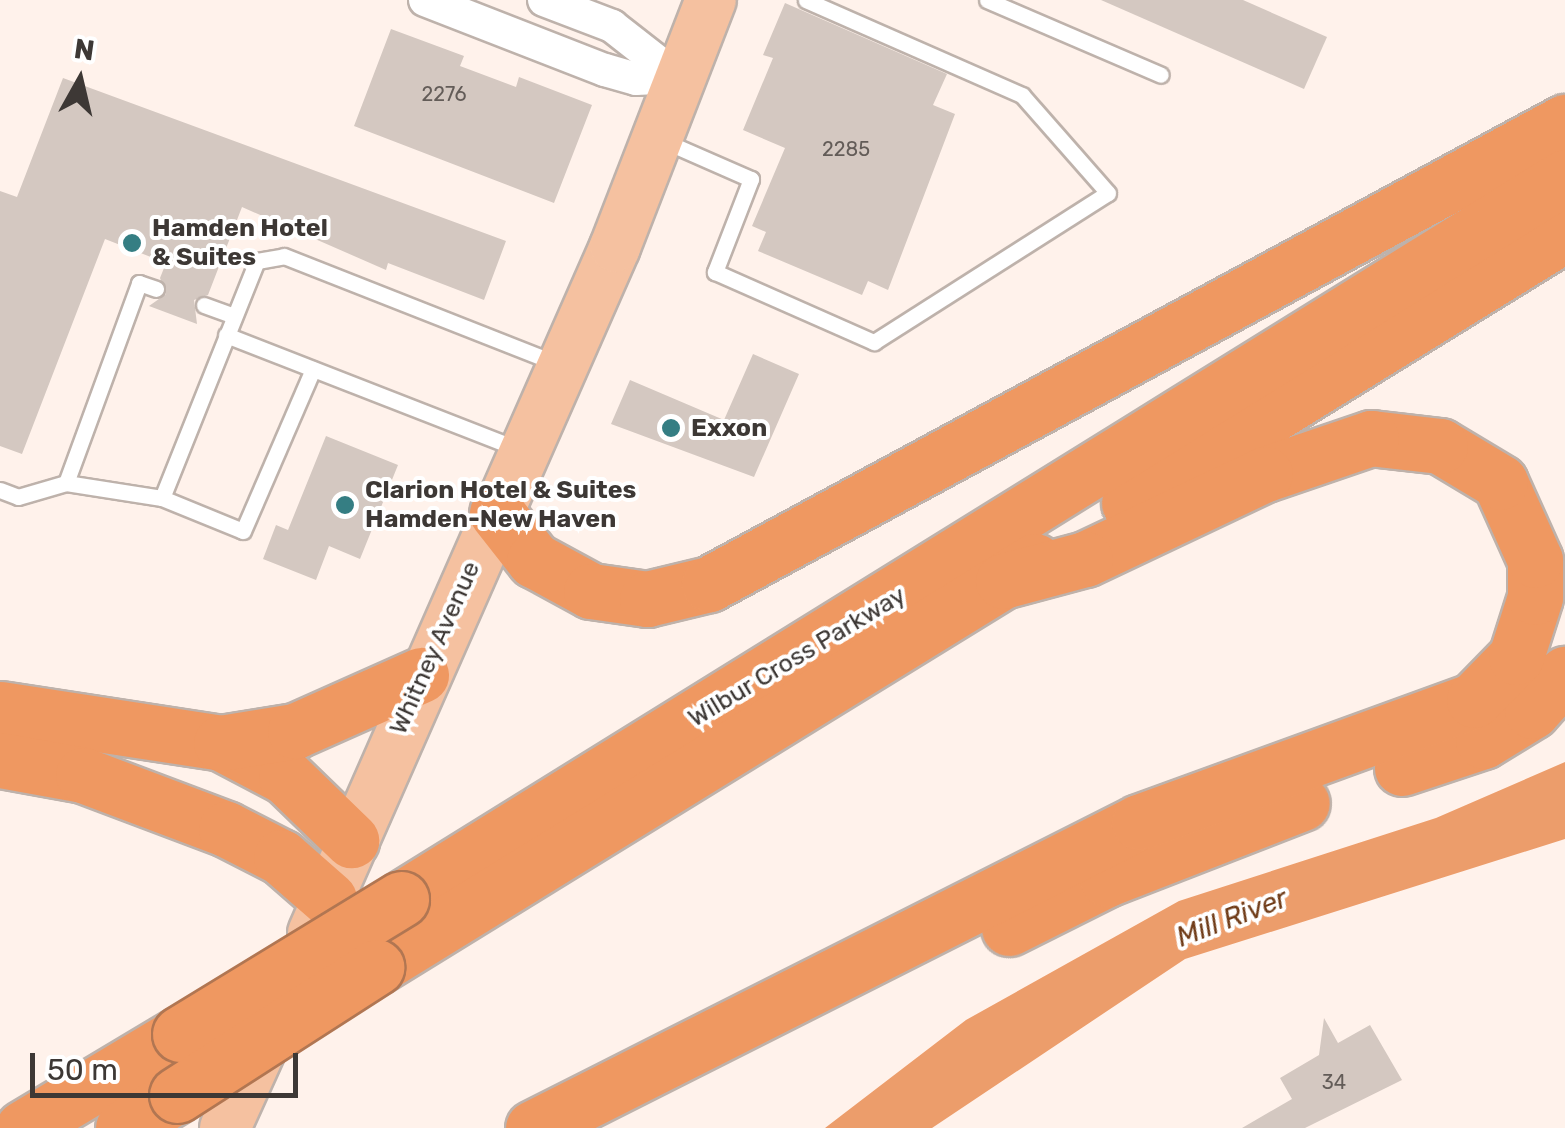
<!DOCTYPE html>
<html>
<head>
<meta charset="utf-8">
<style>
  body { margin:0 }
  #map { position:relative; width:1565px; height:1128px; overflow:hidden; background:#fff2eb; font-family:Rubik,sans-serif }
  div>[style] { position:absolute }
  .water>* { inset:0; background:#ec9d6b }
  .building>* { inset:0; background:#d4c8c1 }
  .roads { filter:drop-shadow(2px 0 #beb2ab) drop-shadow(-2px 0 #beb2ab) drop-shadow(0 2px #beb2ab) drop-shadow(0 -2px #beb2ab) }
  .service>* { height:15px; margin:-7.5px; padding:0 7.5px; transform-origin:7.5px; border-radius:7.5px; background:#fff }
  .minor>* { height:32px; margin:-16px; padding:0 16px; transform-origin:16px; border-radius:16px; background:#fff }
  .primary>* { height:50px; margin:-25px; padding:0 25px; transform-origin:25px; border-radius:25px; background:#f5c1a0 }
  .motorway>* { height:55px; margin:-27.5px; padding:0 27.5px; transform-origin:27.5px; border-radius:27.5px; background:#ef9861 }
  .bridges { filter:drop-shadow(2px 0 #b17652) drop-shadow(-2px 0 #b17652) drop-shadow(0 2px #b17652) drop-shadow(0 -2px #b17652) }
  .motorway-bridge>* { height:55px; margin:-27.5px; padding:0 27.5px; transform-origin:27.5px; border-radius:27.5px; background:#ef9861 }
  .dots>* { width:28px; height:28px; translate:-50% -50%; box-sizing:border-box; border:5px solid #fff; border-radius:50% }
  span { translate:-50% -50%; white-space:nowrap; text-align:center; line-height:1.15; -webkit-text-stroke:8px #fff; paint-order:stroke }
  .number-label { font-size:20px; color:#635c58 }
  .number-label span { -webkit-text-stroke-width:0 }
  .poi-label { font-size:25px; color:#3d3835; font-weight:700 }
  .left { translate:0 -50%; text-align:left }
  .street-label { font-size:25px; color:#3d3835 }
  .water-label { font-size:28px; color:#703c18; font-style:italic }
  .north { position:absolute; left:30px; top:30px; width:100px; height:100px; -webkit-text-stroke:8px #fff; paint-order:stroke; rotate:8deg; font-size:28px; font-weight:700; line-height:40px; text-align:center; color:#3d3835 }
  .north::after { content:''; display:block; margin:auto; width:35px; height:45px; background:#3d3835; clip-path:polygon(50% 0,100% 100%,50% 72%,0 100%) }
  .scale { position:absolute; left:30px; top:1053px; width:268px; height:45px; box-sizing:border-box; border:5px solid #3d3835; border-top:0; padding-left:12px; font-size:30px; line-height:35px; white-space:nowrap; color:#3d3835; -webkit-text-stroke:8px #fff; paint-order:stroke }
</style>
</head>
<body>
<div id="map">
  <div class="water">
    <i style="clip-path:polygon(1565px 762px,1565px 839px,1185px 959px,932px 1128px,825px 1128px,966px 1020px,1179px 901px,1436px 818px)"></i>
  </div>
  <div class="building">
    <i style="clip-path:polygon(1101px 0,1243px 0,1327px 37px,1304px 89px)"></i>
    <i style="clip-path:polygon(785px 3px,947px 74px,933px 105px,955px 114px,888px 290px,868px 281px,862px 295px,758px 251px,766px 232px,752px 226px,785px 148px,743px 130px,773px 58px,763px 55px)"></i>
    <i style="clip-path:polygon(391px 29px,464px 56px,460px 66px,516px 87px,519px 77px,592px 105px,554px 203px,354px 126px)"></i>
    <i style="clip-path:polygon(63px 78px,506px 241px,484px 300px,388px 263px,386px 270px,242px 207px,208px 295px,194px 300px,197px 324px,149px 306px,166px 294px,160px 278px,166px 263px,105px 239px,22px 454px,0 446px,0 191px,17px 197px)"></i>
    <i style="clip-path:polygon(753px 354px,799px 374px,754px 477px,611px 424px,630px 380px,724px 420px)"></i>
    <i style="clip-path:polygon(326px 436px,398px 465px,360px 559px,329px 546px,316px 580px,263px 559px,276px 525px,288px 530px)"></i>
    <i style="clip-path:polygon(1324px 1018px,1338px 1043px,1370px 1025px,1402px 1080px,1305px 1128px,1242px 1128px,1292px 1099px,1280px 1078px,1319px 1055px)"></i>
  </div>
  <div class="roads">
    <div class="service">
      <i style="left:987px;top:0;width:189px;rotate:23.3deg"></i>
      <i style="left:664px;top:141px;width:95px;rotate:23.6deg"></i>
      <i style="left:751px;top:179px;width:100px;rotate:111.2deg"></i>
      <i style="left:715px;top:272px;width:174px;rotate:23.8deg"></i>
      <i style="left:874px;top:342px;width:277px;rotate:-32.5deg"></i>
      <i style="left:1108px;top:193px;width:130px;rotate:-131.3deg"></i>
      <i style="left:1022px;top:95px;width:236px;rotate:-156.3deg"></i>
      <i style="left:204px;top:305px;width:32px;rotate:20deg"></i>
      <i style="left:226px;top:335px;width:317px;rotate:21.3deg"></i>
      <i style="left:66px;top:483px;width:213px;rotate:-69.9deg"></i>
      <i style="left:139px;top:283px;width:18px;rotate:19deg"></i>
      <i style="left:0;top:490px;width:19px;rotate:21deg"></i>
      <i style="left:18px;top:497px;width:50px;rotate:-16.3deg"></i>
      <i style="left:66px;top:483px;width:97px;rotate:8.9deg"></i>
      <i style="left:162px;top:498px;width:255px;rotate:-68.2deg"></i>
      <i style="left:257px;top:261px;width:27px;rotate:-10deg"></i>
      <i style="left:284px;top:256px;width:295px;rotate:21.5deg"></i>
      <i style="left:162px;top:498px;width:87px;rotate:22.2deg"></i>
      <i style="left:243px;top:531px;width:176px;rotate:-66.6deg"></i>
    </div>
    <div class="minor">
      <i style="left:425px;top:0;width:193px;rotate:21.3deg"></i>
      <i style="left:605px;top:70px;width:32px;rotate:16deg"></i>
      <i style="left:636px;top:79px;width:41px;rotate:-2.8deg"></i>
      <i style="left:544px;top:0;width:73px;rotate:20.9deg"></i>
      <i style="left:612px;top:26px;width:83px;rotate:38.1deg"></i>
    </div>
    <div class="primary">
      <i style="left:313px;top:933px;width:750px;rotate:-66.24deg"></i>
      <i style="left:615px;top:247px;width:265px;rotate:-68.8deg"></i>
      <i style="left:225px;top:1128px;width:114px;rotate:-65.7deg"></i>
    </div>
    <div class="motorway">
      <i style="left:1129px;top:503px;width:512px;rotate:-31.67deg"></i>
      <i style="left:497px;top:513px;width:60px;rotate:51.8deg"></i>
      <i style="left:534px;top:560px;width:65px;rotate:28.5deg"></i>
      <i style="left:591px;top:591px;width:57px;rotate:8.1deg"></i>
      <i style="left:647px;top:599px;width:64px;rotate:-13.6deg"></i>
      <i style="left:709px;top:584px;width:973px;rotate:-28.36deg"></i>
      <i style="left:0;top:709px;width:224px;rotate:8.7deg"></i>
      <i style="left:221px;top:743px;width:73px;rotate:27.6deg"></i>
      <i style="left:286px;top:777px;width:91px;rotate:44.1deg"></i>
      <i style="left:221px;top:743px;width:75px;rotate:-9.2deg"></i>
      <i style="left:295px;top:731px;width:138px;rotate:-24deg"></i>
      <i style="left:0;top:760px;width:84px;rotate:10.2deg"></i>
      <i style="left:83px;top:775px;width:153px;rotate:20.7deg"></i>
      <i style="left:226px;top:829px;width:62px;rotate:27deg"></i>
      <i style="left:281px;top:857px;width:64px;rotate:41.2deg"></i>
      <i style="left:1402px;top:768px;width:85px;rotate:-18.4deg"></i>
      <i style="left:1483px;top:741px;width:57px;rotate:-31.5deg"></i>
      <i style="left:1532px;top:711px;width:50px;rotate:-48.3deg"></i>
      <i style="left:401px;top:899px;width:1370px;rotate:-31.81deg"></i>
      <i style="left:1009px;top:928px;width:110px;rotate:-26.6deg"></i>
      <i style="left:1107px;top:879px;width:209px;rotate:-21.3deg"></i>
      <i style="left:376px;top:967px;width:774px;rotate:-31.64deg"></i>
      <i style="left:23px;top:1128px;width:183px;rotate:-30.9deg"></i>
      <i style="left:123px;top:1128px;width:63px;rotate:-31.4deg"></i>
      <i style="left:533px;top:1128px;width:679px;rotate:-26.79deg"></i>
      <i style="left:1139px;top:822px;width:357px;rotate:-20deg"></i>
      <i style="left:1474px;top:700px;width:60px;rotate:-45.7deg"></i>
      <i style="left:1516px;top:657px;width:63px;rotate:-72.4deg"></i>
      <i style="left:1535px;top:597px;width:37px;rotate:-90deg"></i>
      <i style="left:1535px;top:560px;width:85px;rotate:-114.2deg"></i>
      <i style="left:1500px;top:482px;width:70px;rotate:-149deg"></i>
      <i style="left:1440px;top:446px;width:69px;rotate:-173.4deg"></i>
      <i style="left:1371px;top:438px;width:112px;rotate:161.2deg"></i>
      <i style="left:1265px;top:474px;width:199px;rotate:154.7deg"></i>
      <i style="left:1085px;top:559px;width:85px;rotate:165deg"></i>
    </div>
  </div>
  <div class="bridges">
    <div class="motorway-bridge">
      <i style="left:180px;top:1034px;width:259px;rotate:-31.4deg"></i>
      <i style="left:177px;top:1095px;width:237px;rotate:-32.7deg"></i>
    </div>
  </div>
  <div class="dots">
    <i style="left:132px;top:243px;background:#357e83"></i>
    <i style="left:671px;top:428px;background:#357e83"></i>
    <i style="left:345px;top:505px;background:#357e83"></i>
  </div>
  <div class="number-label">
    <span style="left:444px;top:94px">2276</span>
    <span style="left:846px;top:149px">2285</span>
    <span style="left:1334px;top:1082px">34</span>
  </div>
  <div class="poi-label">
    <span class="left" style="left:152px;top:243px">Hamden Hotel<br>&amp; Suites</span>
    <span class="left" style="left:691px;top:428px">Exxon</span>
    <span class="left" style="left:365px;top:505px">Clarion Hotel &amp; Suites<br>Hamden-New Haven</span>
  </div>
  <div class="street-label">
    <span style="left:435px;top:648px;rotate:-66deg">Whitney Avenue</span>
    <span style="left:797px;top:657px;rotate:-31deg">Wilbur Cross Parkway</span>
  </div>
  <div class="water-label">
    <span style="left:1232px;top:918px;rotate:-21deg">Mill River</span>
  </div>
  <div class="north">N</div>
  <div class="scale">50 m</div>
</div>
</body>
</html>
